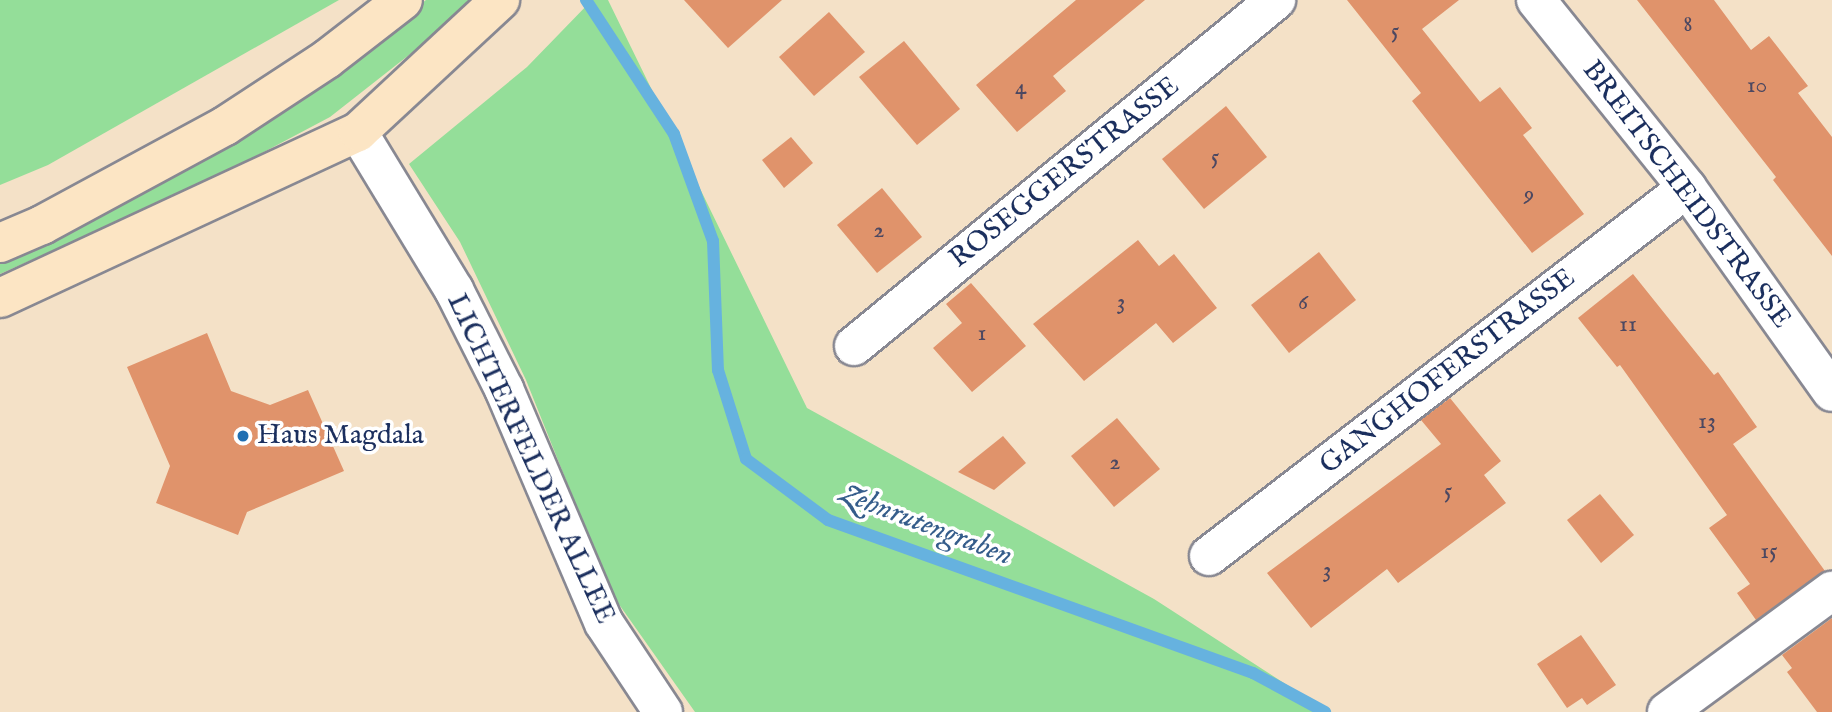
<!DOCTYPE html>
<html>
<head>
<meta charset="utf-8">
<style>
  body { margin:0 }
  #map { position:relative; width:1832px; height:712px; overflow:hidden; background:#f4e1c7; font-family:"IM FELL English",serif }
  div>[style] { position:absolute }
  .green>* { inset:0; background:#94de99 }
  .stream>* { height:12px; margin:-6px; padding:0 6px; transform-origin:6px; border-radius:6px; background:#66b2df }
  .building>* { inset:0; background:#e0936b }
  .roads { filter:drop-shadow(2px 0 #888892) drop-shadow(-2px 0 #888892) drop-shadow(0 2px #888892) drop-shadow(0 -2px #888892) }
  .minor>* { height:38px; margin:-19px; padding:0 19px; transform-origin:19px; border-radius:19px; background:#fff }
  .secondary>* { height:38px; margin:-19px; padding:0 19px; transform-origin:19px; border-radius:19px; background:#fce5c4 }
  .dots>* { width:19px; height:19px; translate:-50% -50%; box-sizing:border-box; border:4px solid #fff; border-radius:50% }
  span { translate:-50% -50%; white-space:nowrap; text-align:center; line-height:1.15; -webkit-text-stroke:7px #fff; paint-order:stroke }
  .number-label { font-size:24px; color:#4c4861 }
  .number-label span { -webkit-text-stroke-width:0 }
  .street-label { font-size:28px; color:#1b2f5e }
  .poi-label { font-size:28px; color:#1b2f5e }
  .left { translate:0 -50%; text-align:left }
  .water-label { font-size:30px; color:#355d8b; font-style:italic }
</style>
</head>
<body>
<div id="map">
  <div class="green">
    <i style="clip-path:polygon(0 0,339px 0,48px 165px,0 185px)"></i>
    <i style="clip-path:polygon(426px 0,479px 0,330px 117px,215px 178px,0 274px,0 256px,375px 39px)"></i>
    <i style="clip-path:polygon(592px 0,608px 0,807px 408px,1154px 599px,1329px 712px,695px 712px,611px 593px,526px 380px,460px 242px,409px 164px,527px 67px)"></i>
  </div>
  <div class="stream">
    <i style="left:586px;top:0;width:160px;rotate:56.7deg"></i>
    <i style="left:674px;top:134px;width:114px;rotate:70deg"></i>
    <i style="left:713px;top:241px;width:129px;rotate:87.8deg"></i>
    <i style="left:718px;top:370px;width:93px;rotate:72.5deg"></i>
    <i style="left:746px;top:459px;width:102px;rotate:36.6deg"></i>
    <i style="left:828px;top:520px;width:452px;rotate:19.8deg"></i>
    <i style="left:1253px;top:673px;width:82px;rotate:28.4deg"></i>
  </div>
  <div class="building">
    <i style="clip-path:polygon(684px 0,782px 0,728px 48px)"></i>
    <i style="clip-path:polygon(1076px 0,1145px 0,1053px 76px,1066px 91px,1017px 132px,976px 85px)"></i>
    <i style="clip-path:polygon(1347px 0,1459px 0,1422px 29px,1480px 102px,1500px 87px,1532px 128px,1523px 135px,1584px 214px,1532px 253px,1412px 101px,1421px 93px)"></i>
    <i style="clip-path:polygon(1637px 0,1714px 0,1751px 50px,1769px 36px,1808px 86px,1798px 93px,1832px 137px,1832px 256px,1773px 180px,1776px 177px)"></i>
    <i style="clip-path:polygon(829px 12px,865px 52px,814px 96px,779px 57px)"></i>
    <i style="clip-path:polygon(904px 41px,960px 109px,917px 145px,859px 77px)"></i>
    <i style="clip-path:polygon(1226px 106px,1267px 157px,1204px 209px,1162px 159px)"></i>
    <i style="clip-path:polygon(791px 137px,813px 163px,784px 188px,762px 160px)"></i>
    <i style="clip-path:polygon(882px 188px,922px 237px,877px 273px,837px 225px)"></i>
    <i style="clip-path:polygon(1138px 240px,1159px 266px,1174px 254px,1217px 308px,1173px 343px,1156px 323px,1084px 381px,1033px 324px)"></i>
    <i style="clip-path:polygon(1319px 252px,1356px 300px,1289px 353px,1251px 305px)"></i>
    <i style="clip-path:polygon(1633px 274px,1714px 375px,1718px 372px,1757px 427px,1733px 444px,1825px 571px,1756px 620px,1737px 593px,1750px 584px,1709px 528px,1727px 515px,1620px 365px,1617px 367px,1578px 318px)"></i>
    <i style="clip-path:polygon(971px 283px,1026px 346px,972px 392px,933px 348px,962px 323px,946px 304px)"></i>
    <i style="clip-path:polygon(207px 333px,231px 391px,270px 405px,308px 390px,344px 471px,247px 512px,238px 535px,156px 503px,170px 466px,127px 367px)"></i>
    <i style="clip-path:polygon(1450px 398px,1501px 461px,1484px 475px,1506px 503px,1398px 583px,1387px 569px,1311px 628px,1267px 573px,1441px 444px,1421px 420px)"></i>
    <i style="clip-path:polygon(1117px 418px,1160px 469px,1114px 507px,1071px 456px)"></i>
    <i style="clip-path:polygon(1003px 436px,1026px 463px,994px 490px,958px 472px)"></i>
    <i style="clip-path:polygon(1600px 494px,1634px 535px,1601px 563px,1567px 520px)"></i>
    <i style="clip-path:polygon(1832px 618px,1832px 712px,1817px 712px,1787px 672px,1792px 668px,1782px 655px)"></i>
    <i style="clip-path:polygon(1581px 635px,1616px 685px,1587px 705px,1582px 698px,1567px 708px,1537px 664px)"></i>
  </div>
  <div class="roads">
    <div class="minor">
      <i style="left:1536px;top:0;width:241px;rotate:51.2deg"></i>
      <i style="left:1687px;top:188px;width:250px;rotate:54.6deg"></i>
      <i style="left:358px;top:132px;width:185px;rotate:58.7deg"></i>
      <i style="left:454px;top:290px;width:111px;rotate:63.2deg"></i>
      <i style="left:504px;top:389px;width:254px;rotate:66.9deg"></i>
      <i style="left:604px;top:623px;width:107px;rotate:56.5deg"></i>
      <i style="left:854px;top:346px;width:546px;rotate:-39.35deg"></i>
      <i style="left:1209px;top:556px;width:603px;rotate:-37.59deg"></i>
      <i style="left:1667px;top:712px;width:205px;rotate:-36.3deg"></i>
    </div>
    <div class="secondary">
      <i style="left:0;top:243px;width:46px;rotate:-23.2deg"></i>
      <i style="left:42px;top:225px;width:208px;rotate:-28.4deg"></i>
      <i style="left:225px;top:126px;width:122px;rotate:-33.3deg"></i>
      <i style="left:327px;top:59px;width:96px;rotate:-37.8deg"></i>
      <i style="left:0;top:298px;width:395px;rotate:-24.9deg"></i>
      <i style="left:358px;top:132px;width:194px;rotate:-42.9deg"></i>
    </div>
  </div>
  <div class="dots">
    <i style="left:243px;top:436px;background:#1f6fb2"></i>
  </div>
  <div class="number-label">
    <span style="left:1688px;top:25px">8</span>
    <span style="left:1395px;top:32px">5</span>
    <span style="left:1757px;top:86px">10</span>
    <span style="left:1021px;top:88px">4</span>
    <span style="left:1215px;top:158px">5</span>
    <span style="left:1529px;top:195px">9</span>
    <span style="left:879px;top:231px">2</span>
    <span style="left:1121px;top:303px">3</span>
    <span style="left:1303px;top:303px">6</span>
    <span style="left:1628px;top:325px">11</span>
    <span style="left:982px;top:334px">1</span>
    <span style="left:1707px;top:422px">13</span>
    <span style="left:1115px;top:463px">2</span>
    <span style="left:1448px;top:492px">5</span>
    <span style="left:1769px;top:552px">15</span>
    <span style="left:1327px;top:571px">3</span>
  </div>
  <div class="street-label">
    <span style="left:1065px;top:173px;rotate:-39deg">ROSEGGERSTRASSE</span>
    <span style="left:1686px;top:195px;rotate:53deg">BREITSCHEIDSTRASSE</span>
    <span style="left:1448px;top:372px;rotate:-38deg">GANGHOFERSTRASSE</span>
    <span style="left:530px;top:459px;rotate:65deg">LICHTERFELDER ALLEE</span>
  </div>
  <div class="poi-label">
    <span class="left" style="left:257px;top:436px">Haus Magdala</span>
  </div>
  <div class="water-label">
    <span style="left:926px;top:525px;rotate:21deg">Zehnrutengraben</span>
  </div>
</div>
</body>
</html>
